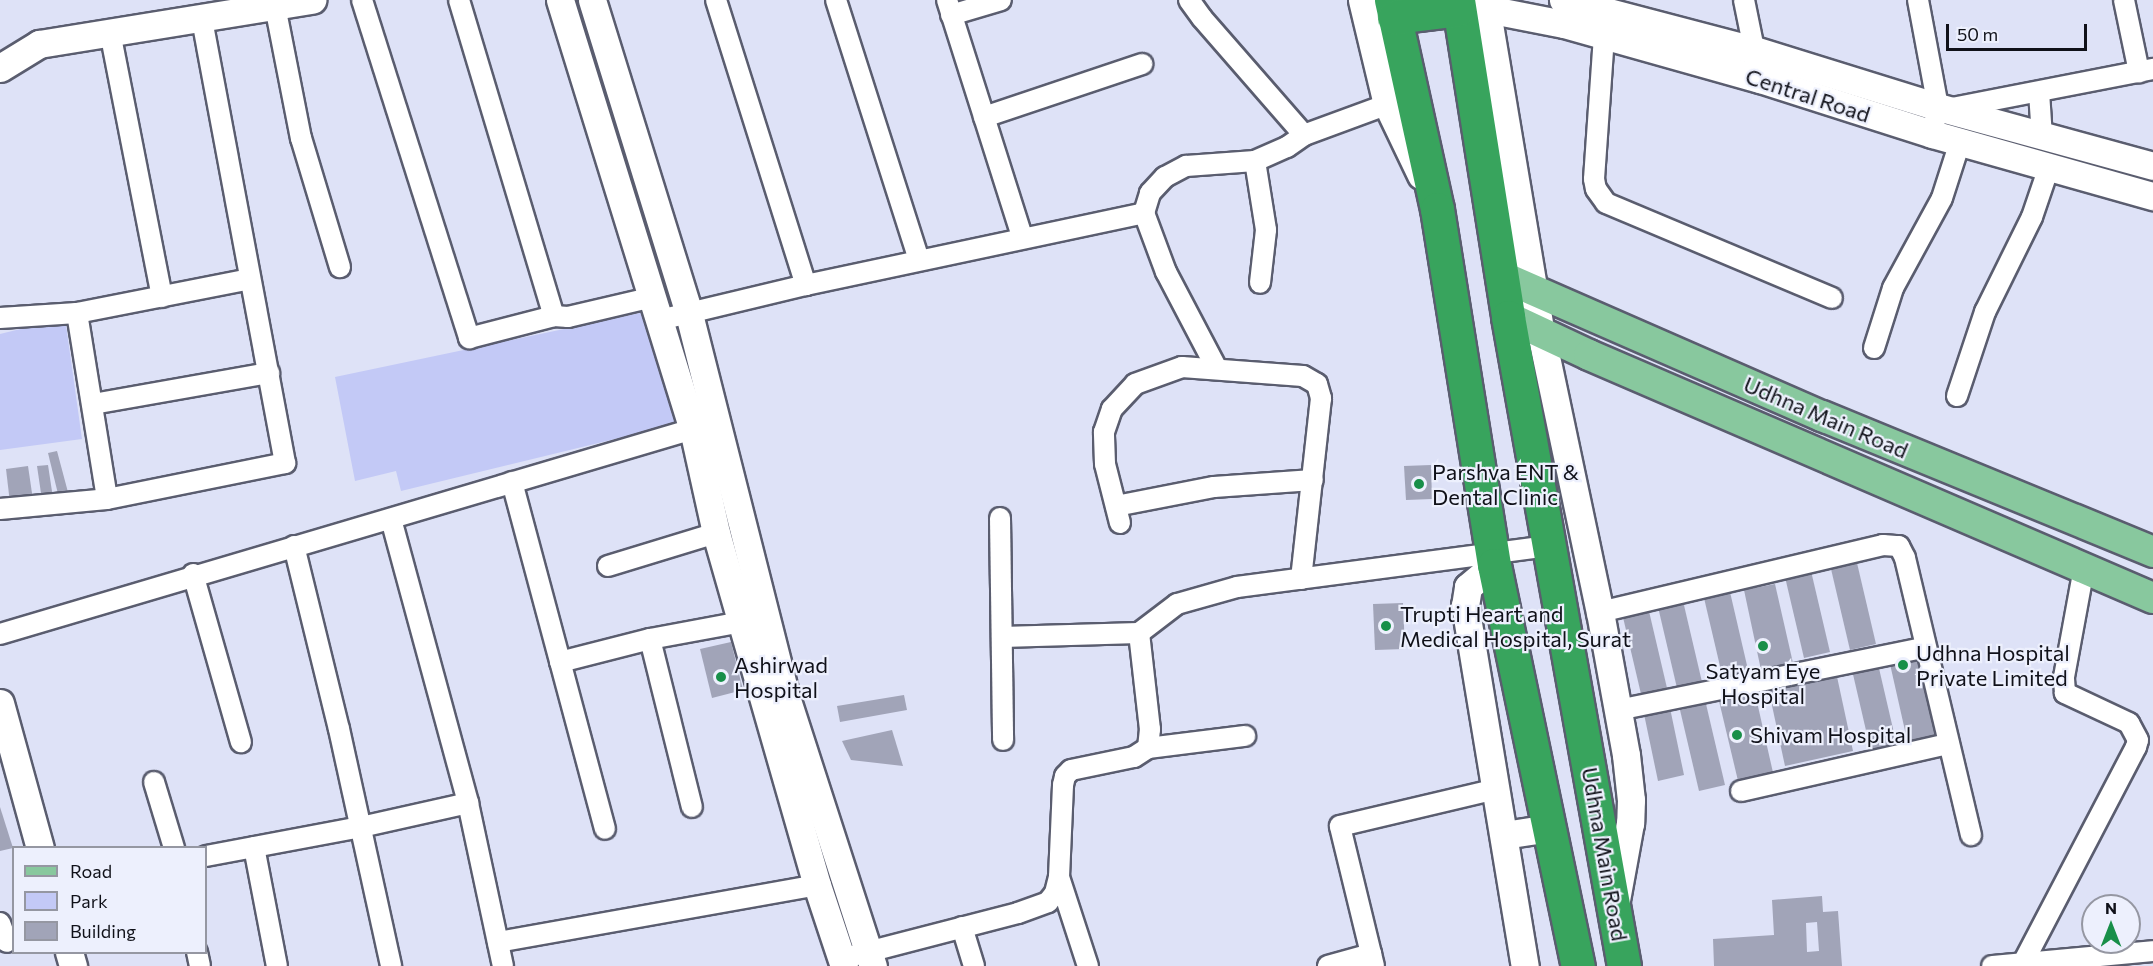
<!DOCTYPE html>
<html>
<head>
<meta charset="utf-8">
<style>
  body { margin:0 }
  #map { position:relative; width:2153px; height:966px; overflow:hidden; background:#dee2f7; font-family:Commissioner,sans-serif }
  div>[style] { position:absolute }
  .green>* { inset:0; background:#c3c9f6 }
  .building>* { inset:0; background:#a1a4b8 }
  .roads { filter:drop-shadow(2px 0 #5a5d6f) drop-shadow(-2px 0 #5a5d6f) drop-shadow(0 2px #5a5d6f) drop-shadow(0 -2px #5a5d6f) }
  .street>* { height:20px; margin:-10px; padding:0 10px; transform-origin:10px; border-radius:10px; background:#fff }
  .secondary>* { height:27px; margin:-13.5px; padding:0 13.5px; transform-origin:13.5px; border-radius:13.5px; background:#fff }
  .primary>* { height:30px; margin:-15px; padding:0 15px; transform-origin:15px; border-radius:15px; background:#88c89e }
  .highway>* { height:33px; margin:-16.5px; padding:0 16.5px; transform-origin:16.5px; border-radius:16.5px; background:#38a45d }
  .dots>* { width:16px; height:16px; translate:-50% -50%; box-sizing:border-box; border:3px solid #edf0fd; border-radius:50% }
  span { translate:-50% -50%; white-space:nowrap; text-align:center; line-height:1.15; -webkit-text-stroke:4.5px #edf0fd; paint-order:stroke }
  .street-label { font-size:22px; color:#101119 }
  .poi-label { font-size:22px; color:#101119 }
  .left { translate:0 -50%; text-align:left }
  .legend { position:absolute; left:12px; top:846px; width:195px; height:108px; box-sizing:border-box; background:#edf0fd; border:2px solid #9597a2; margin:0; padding:8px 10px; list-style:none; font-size:18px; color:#101119 }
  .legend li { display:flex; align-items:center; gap:12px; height:30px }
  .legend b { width:30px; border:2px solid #9597a2 }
  .north { position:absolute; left:2081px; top:894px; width:60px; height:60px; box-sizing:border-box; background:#edf0fd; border:2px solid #9597a2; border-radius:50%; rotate:0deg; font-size:16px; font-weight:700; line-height:24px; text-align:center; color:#101119 }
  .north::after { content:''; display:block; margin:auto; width:21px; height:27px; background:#188f49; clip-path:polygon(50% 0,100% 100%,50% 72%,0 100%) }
  .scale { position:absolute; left:1946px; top:24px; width:141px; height:27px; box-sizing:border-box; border:3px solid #101119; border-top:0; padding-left:8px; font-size:18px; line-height:21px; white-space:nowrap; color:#101119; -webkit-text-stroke:4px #edf0fd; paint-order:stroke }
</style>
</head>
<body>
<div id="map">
  <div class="green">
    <i style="clip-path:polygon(645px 312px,685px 422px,401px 491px,396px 471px,355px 481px,335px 377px)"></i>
    <i style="clip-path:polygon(65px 318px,82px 439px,0 450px,0 334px)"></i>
  </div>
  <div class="building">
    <i style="clip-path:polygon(57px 451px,69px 496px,59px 498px,48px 453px)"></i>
    <i style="clip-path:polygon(48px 465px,53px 498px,42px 500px,37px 466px)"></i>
    <i style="clip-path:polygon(1431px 465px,1432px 499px,1406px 500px,1404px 466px)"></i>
    <i style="clip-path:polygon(28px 466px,33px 500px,10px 503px,6px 469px)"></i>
    <i style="clip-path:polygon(1857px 563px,1876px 644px,1850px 650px,1831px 569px)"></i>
    <i style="clip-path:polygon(1811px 571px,1830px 652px,1804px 658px,1785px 577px)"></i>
    <i style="clip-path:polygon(1775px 584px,1793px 663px,1761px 670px,1744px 590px)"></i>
    <i style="clip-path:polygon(1730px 592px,1749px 674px,1723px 679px,1704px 598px)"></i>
    <i style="clip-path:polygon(1683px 601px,1702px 682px,1677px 688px,1658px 607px)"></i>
    <i style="clip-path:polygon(1403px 603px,1405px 649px,1375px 650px,1373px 604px)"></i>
    <i style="clip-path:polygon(1648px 607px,1667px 688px,1641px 694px,1622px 613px)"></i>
    <i style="clip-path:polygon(731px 642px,743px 690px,712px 698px,700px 649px)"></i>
    <i style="clip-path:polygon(1922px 657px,1940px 737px,1908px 744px,1890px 664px)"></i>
    <i style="clip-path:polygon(1878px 664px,1897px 746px,1871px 752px,1852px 670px)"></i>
    <i style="clip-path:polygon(1836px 672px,1853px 751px,1785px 766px,1768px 687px)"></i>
    <i style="clip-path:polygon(1755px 693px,1774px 777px,1739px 785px,1719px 701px)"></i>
    <i style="clip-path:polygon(904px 695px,907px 710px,840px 722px,837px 706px)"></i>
    <i style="clip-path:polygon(1706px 704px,1725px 785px,1699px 791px,1680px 710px)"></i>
    <i style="clip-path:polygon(1670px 708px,1684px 775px,1658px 781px,1644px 714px)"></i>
    <i style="clip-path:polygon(892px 730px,903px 766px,851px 760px,842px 741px)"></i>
    <i style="clip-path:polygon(0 807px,13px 848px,0 851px)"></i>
    <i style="clip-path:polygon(evenodd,1822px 896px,1823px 912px,1838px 911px,1842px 966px,1714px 966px,1713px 939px,1774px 935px,1772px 900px,1822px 896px,1817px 922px,1819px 951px,1807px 952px,1806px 923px,1817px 922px)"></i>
  </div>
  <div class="roads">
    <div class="street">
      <i style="left:362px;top:0;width:355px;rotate:72.4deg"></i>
      <i style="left:469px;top:338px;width:88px;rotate:-14.5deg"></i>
      <i style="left:554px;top:316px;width:14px;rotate:4deg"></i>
      <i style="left:568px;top:317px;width:87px;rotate:-13.2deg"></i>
      <i style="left:459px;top:0;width:330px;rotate:73.3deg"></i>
      <i style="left:716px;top:0;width:299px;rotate:72.5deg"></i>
      <i style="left:836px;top:0;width:273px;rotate:72.3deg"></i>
      <i style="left:947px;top:0;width:249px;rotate:72.4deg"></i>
      <i style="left:1189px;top:0;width:22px;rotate:54deg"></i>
      <i style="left:1202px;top:18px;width:155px;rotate:48.9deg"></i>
      <i style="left:1744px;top:0;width:60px;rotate:78.5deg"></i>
      <i style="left:1918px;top:0;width:109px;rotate:79.4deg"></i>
      <i style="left:1938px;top:107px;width:28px;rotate:103deg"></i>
      <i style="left:2124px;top:0;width:74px;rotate:78.2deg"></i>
      <i style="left:275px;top:6px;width:135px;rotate:78.9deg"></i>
      <i style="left:301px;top:138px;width:135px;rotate:73.2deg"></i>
      <i style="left:951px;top:15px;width:52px;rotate:-16.7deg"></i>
      <i style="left:110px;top:32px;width:270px;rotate:78.9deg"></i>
      <i style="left:1604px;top:36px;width:143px;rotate:94deg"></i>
      <i style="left:1594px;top:179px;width:10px;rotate:79deg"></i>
      <i style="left:1596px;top:189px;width:17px;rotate:54deg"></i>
      <i style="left:1606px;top:203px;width:245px;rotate:22.8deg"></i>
      <i style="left:2039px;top:92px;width:45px;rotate:86.2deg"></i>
      <i style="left:1952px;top:108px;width:205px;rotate:-11deg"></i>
      <i style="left:984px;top:117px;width:167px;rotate:-18.5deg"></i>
      <i style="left:1255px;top:161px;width:70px;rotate:80.9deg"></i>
      <i style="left:1266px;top:230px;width:53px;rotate:96.5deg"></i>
      <i style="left:77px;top:313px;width:188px;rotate:80.8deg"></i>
      <i style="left:0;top:318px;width:77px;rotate:-3.7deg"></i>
      <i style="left:77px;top:313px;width:176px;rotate:-11.1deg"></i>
      <i style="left:660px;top:320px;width:150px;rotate:-13.5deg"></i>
      <i style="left:806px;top:285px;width:346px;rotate:-12deg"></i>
      <i style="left:1874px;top:348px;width:63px;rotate:-72.4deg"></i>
      <i style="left:1893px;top:288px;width:102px;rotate:-61.4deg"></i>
      <i style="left:1942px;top:198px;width:59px;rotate:-72.2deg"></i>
      <i style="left:1217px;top:369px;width:110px;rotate:-117.7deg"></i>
      <i style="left:1166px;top:272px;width:63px;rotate:-110.4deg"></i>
      <i style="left:1144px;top:213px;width:21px;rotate:-73deg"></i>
      <i style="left:1150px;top:193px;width:22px;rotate:-47deg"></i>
      <i style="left:1165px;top:177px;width:24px;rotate:-28deg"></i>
      <i style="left:1186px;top:166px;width:69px;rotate:-4.1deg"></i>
      <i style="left:1255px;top:161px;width:35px;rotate:-24deg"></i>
      <i style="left:1287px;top:147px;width:21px;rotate:-35deg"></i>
      <i style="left:1304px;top:135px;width:101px;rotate:-20.2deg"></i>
      <i style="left:1957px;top:396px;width:89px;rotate:-71.6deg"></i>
      <i style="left:1985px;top:312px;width:106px;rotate:-63.7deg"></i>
      <i style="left:2032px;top:217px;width:53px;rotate:-71.2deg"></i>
      <i style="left:93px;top:404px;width:179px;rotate:-10deg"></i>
      <i style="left:512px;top:482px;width:359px;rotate:75deg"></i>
      <i style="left:1116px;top:506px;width:100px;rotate:-11deg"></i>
      <i style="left:1214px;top:487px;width:99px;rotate:-4deg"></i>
      <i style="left:0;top:509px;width:107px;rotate:-5.3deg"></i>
      <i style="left:107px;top:499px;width:182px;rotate:-11.4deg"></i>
      <i style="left:285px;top:463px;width:453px;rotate:-100.6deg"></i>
      <i style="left:1000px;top:518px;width:222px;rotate:89.2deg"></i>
      <i style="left:391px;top:519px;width:294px;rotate:74.8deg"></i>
      <i style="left:468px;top:803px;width:167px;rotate:77.9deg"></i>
      <i style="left:1120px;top:523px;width:61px;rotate:-104.3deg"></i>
      <i style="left:1105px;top:464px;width:32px;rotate:-92deg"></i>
      <i style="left:1104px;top:432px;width:24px;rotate:-71deg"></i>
      <i style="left:1112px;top:409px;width:34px;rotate:-47deg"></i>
      <i style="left:1135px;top:384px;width:50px;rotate:-19.9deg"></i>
      <i style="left:1182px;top:367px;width:121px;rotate:4.3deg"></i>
      <i style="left:1303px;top:376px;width:16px;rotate:30deg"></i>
      <i style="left:1317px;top:384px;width:15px;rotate:74deg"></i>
      <i style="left:1321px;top:398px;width:182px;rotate:96.3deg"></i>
      <i style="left:294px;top:546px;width:188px;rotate:76.2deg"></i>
      <i style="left:339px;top:729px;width:243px;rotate:77.6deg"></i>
      <i style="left:608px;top:566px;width:113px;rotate:-17deg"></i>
      <i style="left:193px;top:574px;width:175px;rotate:74.1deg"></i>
      <i style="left:1600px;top:612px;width:291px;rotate:-13.3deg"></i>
      <i style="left:1883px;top:545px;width:16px;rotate:4deg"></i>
      <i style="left:1899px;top:546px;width:13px;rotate:63deg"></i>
      <i style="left:1905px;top:558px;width:285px;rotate:76.6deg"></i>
      <i style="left:1139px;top:633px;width:97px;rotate:83.5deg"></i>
      <i style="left:1150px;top:729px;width:19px;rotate:96deg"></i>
      <i style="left:0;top:634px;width:723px;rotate:-16.48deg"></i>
      <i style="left:1002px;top:637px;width:137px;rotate:-1.7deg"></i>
      <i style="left:1139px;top:633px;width:48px;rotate:-37.3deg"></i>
      <i style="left:1177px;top:604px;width:62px;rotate:-15.8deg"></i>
      <i style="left:1237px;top:587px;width:316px;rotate:-7.5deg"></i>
      <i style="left:650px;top:639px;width:173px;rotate:76deg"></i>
      <i style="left:560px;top:662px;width:93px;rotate:-14.3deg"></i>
      <i style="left:650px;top:639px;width:94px;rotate:-10.5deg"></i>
      <i style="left:1618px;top:710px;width:312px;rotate:-11.5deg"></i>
      <i style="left:154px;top:782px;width:69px;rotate:73.1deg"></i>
      <i style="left:1741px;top:791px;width:212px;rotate:-12.8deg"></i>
      <i style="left:254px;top:847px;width:121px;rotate:79.1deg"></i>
      <i style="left:206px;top:856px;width:158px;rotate:-10.6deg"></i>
      <i style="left:361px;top:827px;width:110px;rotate:-12.6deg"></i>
      <i style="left:1059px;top:877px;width:94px;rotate:72deg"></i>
      <i style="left:0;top:923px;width:20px;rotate:70deg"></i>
      <i style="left:962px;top:927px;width:41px;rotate:72.9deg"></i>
      <i style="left:498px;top:942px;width:324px;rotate:-10.1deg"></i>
      <i style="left:197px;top:952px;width:14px;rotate:78deg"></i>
      <i style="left:856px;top:955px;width:167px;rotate:-14.5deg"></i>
      <i style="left:1018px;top:913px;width:32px;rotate:-20deg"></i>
      <i style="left:1048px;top:902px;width:11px;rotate:-52deg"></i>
      <i style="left:1055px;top:893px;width:16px;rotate:-76deg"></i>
      <i style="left:1059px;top:877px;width:92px;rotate:-87.5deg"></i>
      <i style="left:1063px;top:785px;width:9px;rotate:-77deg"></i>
      <i style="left:1065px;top:776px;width:8px;rotate:-45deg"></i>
      <i style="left:1071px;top:770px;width:64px;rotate:-11.7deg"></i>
      <i style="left:1134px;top:757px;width:17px;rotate:-33deg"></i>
      <i style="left:1148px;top:748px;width:98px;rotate:-7.1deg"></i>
      <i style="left:2023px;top:963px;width:244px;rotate:-62.4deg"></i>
      <i style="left:2136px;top:747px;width:7px;rotate:-74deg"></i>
      <i style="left:2138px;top:740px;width:19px;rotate:-118deg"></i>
      <i style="left:2129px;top:723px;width:71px;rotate:-154.9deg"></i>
      <i style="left:2065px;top:693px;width:16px;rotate:-94deg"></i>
      <i style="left:2064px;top:677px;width:111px;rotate:-79.6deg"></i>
      <i style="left:1328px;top:966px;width:45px;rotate:-15.6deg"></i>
      <i style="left:1374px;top:966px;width:144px;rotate:-103.7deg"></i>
      <i style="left:1340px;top:826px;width:160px;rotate:-13.3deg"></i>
      <i style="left:1992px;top:966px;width:162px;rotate:-5.3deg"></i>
    </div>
    <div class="secondary">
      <i style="left:560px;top:0;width:449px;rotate:72.8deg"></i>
      <i style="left:693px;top:429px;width:107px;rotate:77.5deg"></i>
      <i style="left:716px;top:533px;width:366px;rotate:74deg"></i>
      <i style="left:817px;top:885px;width:85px;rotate:71.6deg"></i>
      <i style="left:592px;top:0;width:329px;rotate:72.8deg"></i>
      <i style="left:689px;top:314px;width:395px;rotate:75.8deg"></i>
      <i style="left:786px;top:697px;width:283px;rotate:72.1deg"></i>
      <i style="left:1362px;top:0;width:107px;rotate:76.5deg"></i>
      <i style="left:1387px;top:104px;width:79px;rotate:64.4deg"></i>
      <i style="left:1485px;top:0;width:338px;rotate:80.5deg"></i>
      <i style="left:1541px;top:333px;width:285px;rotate:78.1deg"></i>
      <i style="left:1600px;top:612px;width:145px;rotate:79.7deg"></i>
      <i style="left:1626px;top:755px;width:45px;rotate:83.7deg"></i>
      <i style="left:1631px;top:800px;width:23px;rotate:92deg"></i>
      <i style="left:1630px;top:823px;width:78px;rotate:100.3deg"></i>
      <i style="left:1563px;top:0;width:197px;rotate:14.7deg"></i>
      <i style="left:1754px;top:50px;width:193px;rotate:17.2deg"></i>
      <i style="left:1938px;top:107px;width:223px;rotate:15.3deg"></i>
      <i style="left:1472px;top:9px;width:15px"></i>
      <i style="left:1487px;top:9px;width:78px;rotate:11deg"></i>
      <i style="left:1564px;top:24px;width:204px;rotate:15.7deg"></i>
      <i style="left:1760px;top:79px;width:181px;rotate:17.7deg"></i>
      <i style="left:1932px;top:134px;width:230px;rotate:15.7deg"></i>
      <i style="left:0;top:68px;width:46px;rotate:-31.6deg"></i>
      <i style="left:39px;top:44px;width:277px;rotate:-9.2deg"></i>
      <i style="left:1494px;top:565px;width:34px;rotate:140deg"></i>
      <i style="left:1468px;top:587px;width:18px;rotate:99deg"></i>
      <i style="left:1465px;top:605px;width:366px;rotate:80.6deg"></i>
      <i style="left:0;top:703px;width:150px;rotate:74.6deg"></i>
      <i style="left:1504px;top:835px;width:47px;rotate:-8.7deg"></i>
      <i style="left:69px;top:952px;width:15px;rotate:74deg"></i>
    </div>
    <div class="primary">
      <i style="left:1501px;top:276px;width:350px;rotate:23.6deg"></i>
      <i style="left:1822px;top:416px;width:358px;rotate:22.3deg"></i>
      <i style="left:1508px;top:317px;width:89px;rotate:25.1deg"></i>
      <i style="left:1589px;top:355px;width:614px;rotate:23.31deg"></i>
    </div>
    <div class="highway">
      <i style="left:1391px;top:0;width:214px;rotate:77.6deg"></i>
      <i style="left:1437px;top:209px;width:361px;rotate:80.9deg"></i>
      <i style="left:1494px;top:565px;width:410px;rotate:78.2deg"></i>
      <i style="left:1458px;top:0;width:321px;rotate:81deg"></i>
      <i style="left:1508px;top:317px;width:659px;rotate:79.87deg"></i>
      <i style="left:1394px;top:17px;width:65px;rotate:-7deg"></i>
    </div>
  </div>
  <div class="dots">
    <i style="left:1419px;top:484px;background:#188f49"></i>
    <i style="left:1386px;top:626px;background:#188f49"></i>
    <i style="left:1763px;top:646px;background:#188f49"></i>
    <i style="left:1903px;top:665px;background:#188f49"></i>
    <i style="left:721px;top:677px;background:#188f49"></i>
    <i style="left:1737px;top:735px;background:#188f49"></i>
  </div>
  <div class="street-label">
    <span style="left:1808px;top:95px;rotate:18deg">Central Road</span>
    <span style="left:1826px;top:417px;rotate:23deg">Udhna Main Road</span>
    <span style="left:1605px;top:854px;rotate:80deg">Udhna Main Road</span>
  </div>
  <div class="poi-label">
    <span class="left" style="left:1432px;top:484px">Parshva ENT &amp;<br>Dental Clinic</span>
    <span class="left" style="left:1400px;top:626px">Trupti Heart and<br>Medical Hospital, Surat</span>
    <span class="left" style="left:1916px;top:665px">Udhna Hospital<br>Private Limited</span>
    <span class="left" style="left:734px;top:677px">Ashirwad<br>Hospital</span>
    <span style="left:1763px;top:683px">Satyam Eye<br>Hospital</span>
    <span class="left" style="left:1750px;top:735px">Shivam Hospital</span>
  </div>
  <ul class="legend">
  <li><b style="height:8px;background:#88c89e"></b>Road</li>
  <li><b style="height:16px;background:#c3c9f6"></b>Park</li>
  <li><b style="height:16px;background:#a1a4b8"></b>Building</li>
  </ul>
  <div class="north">N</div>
  <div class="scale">50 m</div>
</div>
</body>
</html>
